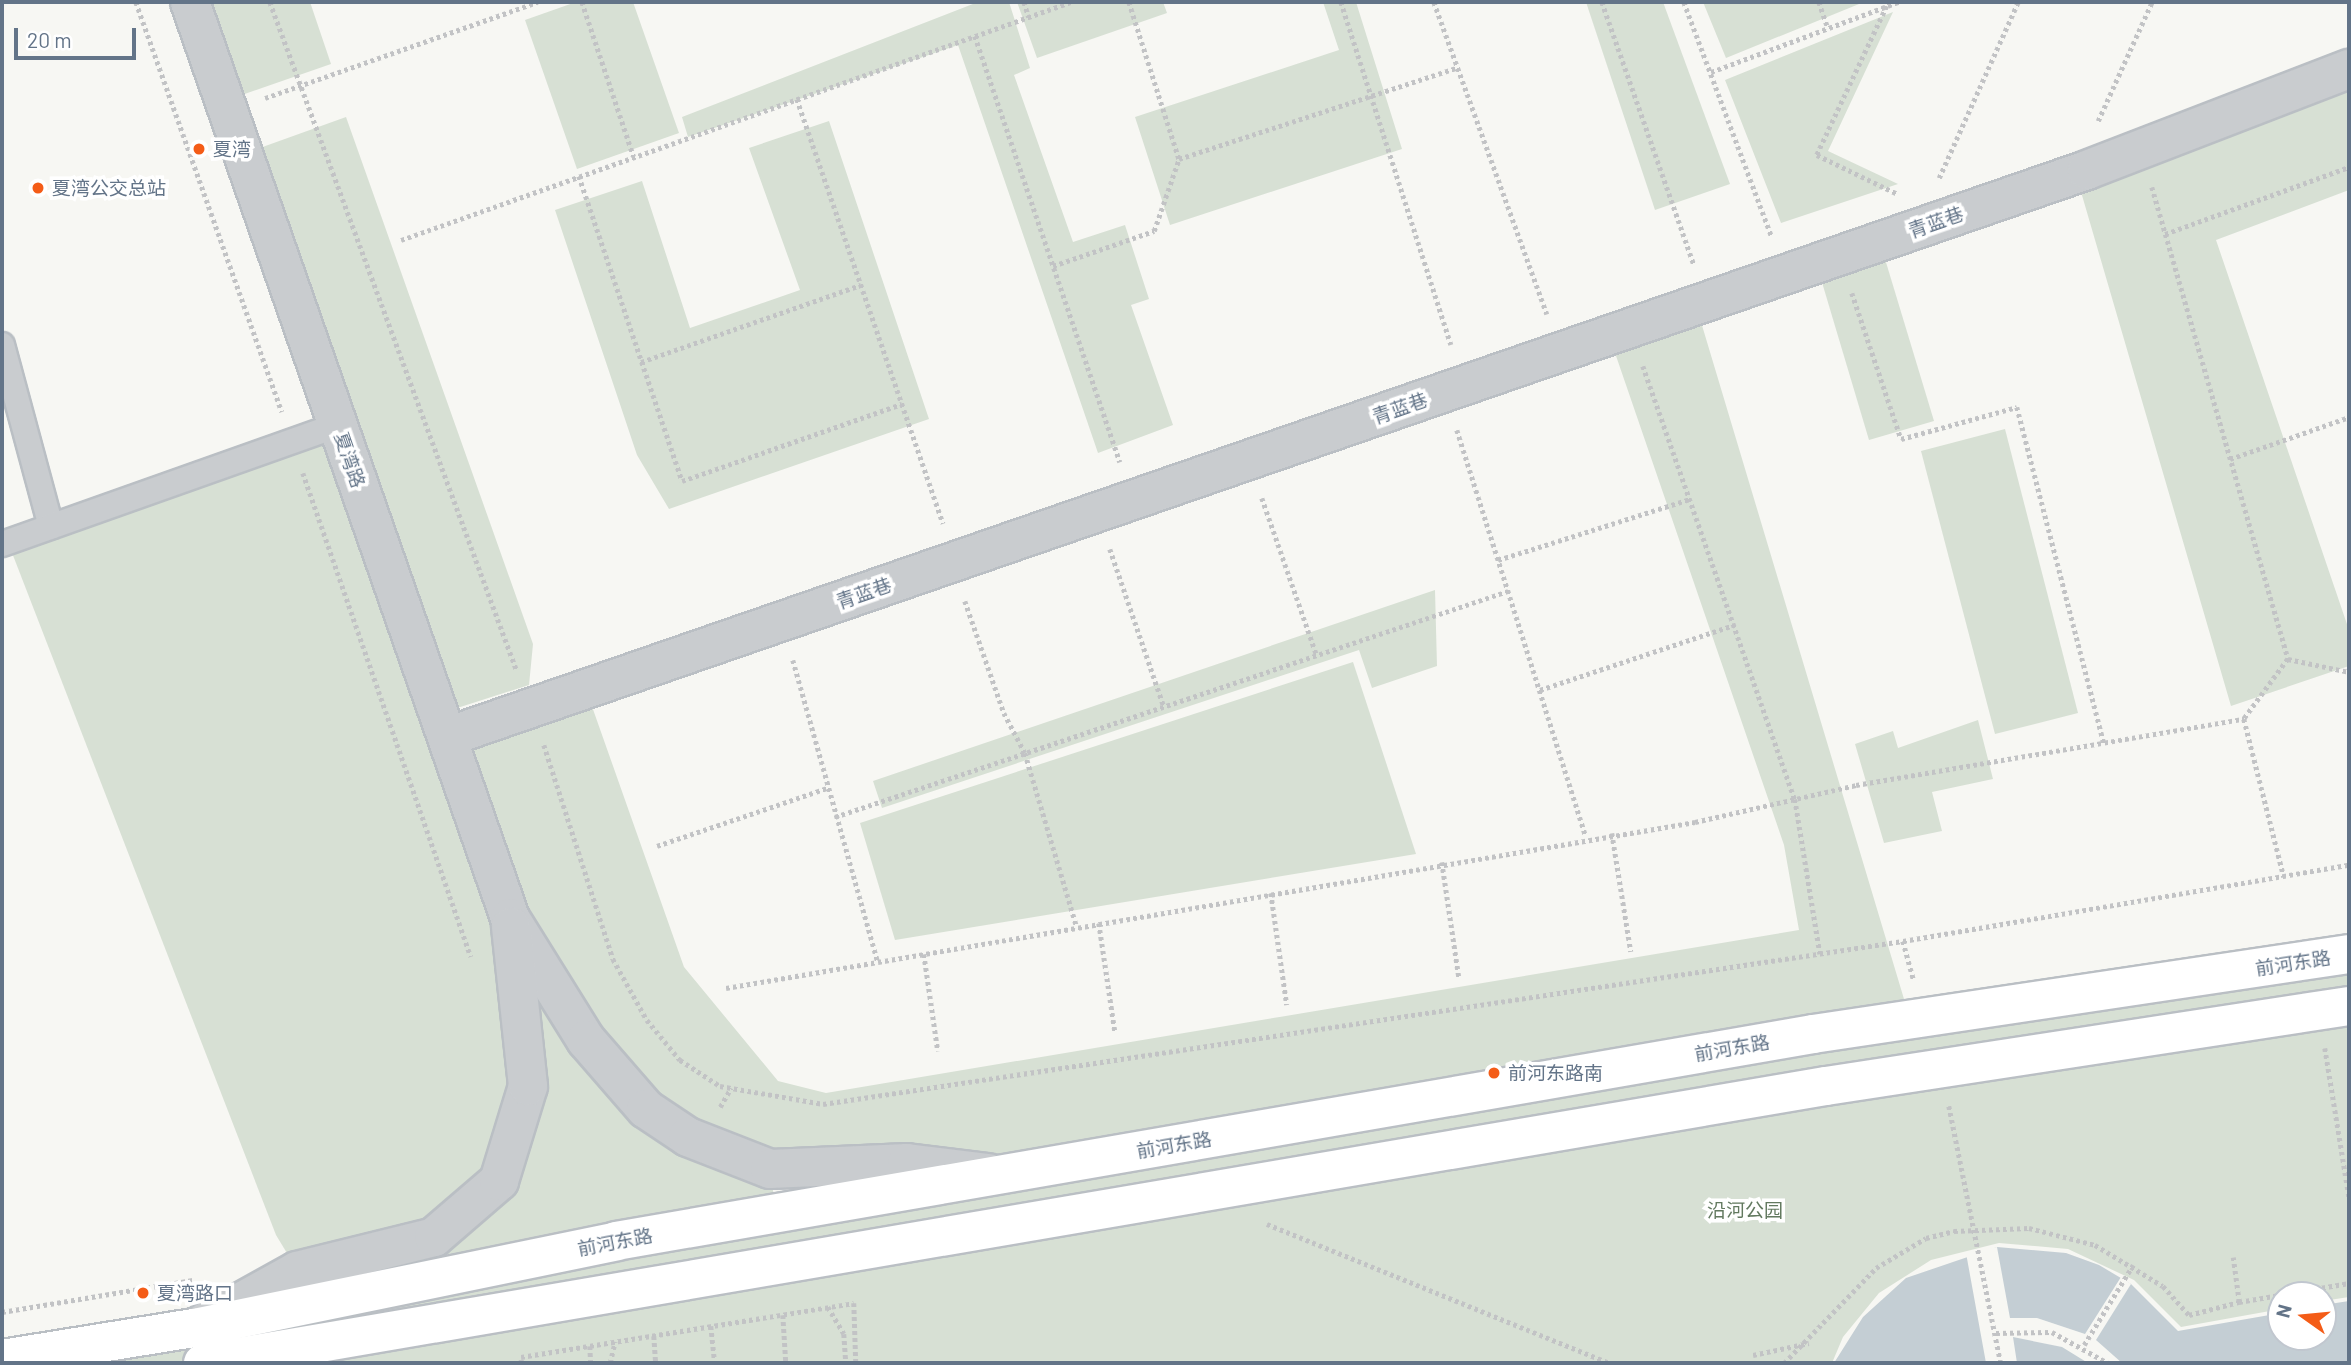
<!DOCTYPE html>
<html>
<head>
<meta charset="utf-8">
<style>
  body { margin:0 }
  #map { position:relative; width:2351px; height:1365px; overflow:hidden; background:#f7f7f3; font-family:Barlow,"Noto Sans SC",sans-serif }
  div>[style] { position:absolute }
  .green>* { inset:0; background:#d7e0d4 }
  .water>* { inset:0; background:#c4ced4 }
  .pier>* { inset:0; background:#f7f7f3 }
  .path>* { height:4.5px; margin-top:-2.25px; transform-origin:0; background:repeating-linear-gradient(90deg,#c2c3c5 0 3.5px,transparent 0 7px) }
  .roads { filter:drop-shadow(2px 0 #babfc4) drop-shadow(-2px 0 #babfc4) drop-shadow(0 2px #babfc4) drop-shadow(0 -2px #babfc4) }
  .service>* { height:24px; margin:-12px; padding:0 12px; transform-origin:12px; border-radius:12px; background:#c9cccf }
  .minor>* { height:38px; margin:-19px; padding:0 19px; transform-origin:19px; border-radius:19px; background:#c9cccf }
  .tertiary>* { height:38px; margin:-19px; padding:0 19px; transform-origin:19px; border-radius:19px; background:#c9cccf }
  .secondary>* { height:38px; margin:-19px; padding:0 19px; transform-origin:19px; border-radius:19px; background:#fff }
  .dots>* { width:19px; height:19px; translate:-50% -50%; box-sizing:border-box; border:4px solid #fff; border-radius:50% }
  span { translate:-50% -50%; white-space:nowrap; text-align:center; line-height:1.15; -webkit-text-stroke:7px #fff; paint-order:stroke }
  .poi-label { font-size:19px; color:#637488 }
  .left { translate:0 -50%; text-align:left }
  .street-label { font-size:19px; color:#637488 }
  .park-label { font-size:19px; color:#62795f }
  .frame { position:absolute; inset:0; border:4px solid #637488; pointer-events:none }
  .north { position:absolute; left:2267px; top:1281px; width:70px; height:70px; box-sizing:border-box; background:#fff; border:2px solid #c1c7cf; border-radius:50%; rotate:285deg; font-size:19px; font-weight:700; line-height:28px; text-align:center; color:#637488 }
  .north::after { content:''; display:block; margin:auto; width:24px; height:32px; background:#f45c17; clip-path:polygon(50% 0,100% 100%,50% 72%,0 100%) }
  .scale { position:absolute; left:14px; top:28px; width:122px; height:32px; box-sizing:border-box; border:4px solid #637488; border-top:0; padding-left:9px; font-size:21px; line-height:24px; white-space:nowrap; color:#637488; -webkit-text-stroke:5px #fff; paint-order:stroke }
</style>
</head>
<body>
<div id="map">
  <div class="green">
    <i style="clip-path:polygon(204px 2px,310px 2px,331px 64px,236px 97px)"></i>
    <i style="clip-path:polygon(576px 2px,633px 2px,679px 133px,577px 169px,525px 20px)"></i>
    <i style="clip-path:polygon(978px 2px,1009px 2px,1030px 68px,1014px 75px,1073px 242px,1125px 225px,1149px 299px,1131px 305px,1173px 425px,1098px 453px,958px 45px,688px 137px,682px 117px)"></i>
    <i style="clip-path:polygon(1017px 2px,1163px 2px,1167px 13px,1037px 58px)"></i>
    <i style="clip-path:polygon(1323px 2px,1356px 2px,1402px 149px,1170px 225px,1135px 117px,1339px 50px)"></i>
    <i style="clip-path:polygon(1586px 2px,1663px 2px,1730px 184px,1655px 210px)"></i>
    <i style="clip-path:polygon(1703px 2px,1864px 2px,1726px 58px)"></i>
    <i style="clip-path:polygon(1893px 12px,1828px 151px,1898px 184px,1781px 223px,1725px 80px)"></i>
    <i style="clip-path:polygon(2349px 82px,2349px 190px,2216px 240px,2349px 630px,2349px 666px,2231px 706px,2079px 185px)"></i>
    <i style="clip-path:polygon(346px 117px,533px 644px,529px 685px,451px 710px,257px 149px)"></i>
    <i style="clip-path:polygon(829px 121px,929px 419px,669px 509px,637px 455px,555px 210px,642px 181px,690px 328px,800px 290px,749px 148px)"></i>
    <i style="clip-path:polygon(1885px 259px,1934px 421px,1869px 440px,1821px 279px)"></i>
    <i style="clip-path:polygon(1701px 322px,1907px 1009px,1003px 1159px,769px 1158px,693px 1128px,652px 1095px,594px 1031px,520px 911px,460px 744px,589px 698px,684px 967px,778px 1081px,826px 1093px,1799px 930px,1784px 845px,1614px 350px)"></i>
    <i style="clip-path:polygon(336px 428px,507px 921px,524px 1086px,495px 1178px,432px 1235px,296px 1268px,276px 1235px,9px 545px)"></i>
    <i style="clip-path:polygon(2005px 429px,2078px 713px,1995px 734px,1921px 451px)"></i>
    <i style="clip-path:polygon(1435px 590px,1437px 666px,1372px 688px,1359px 650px,882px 808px,873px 781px)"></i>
    <i style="clip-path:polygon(1353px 662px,1416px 854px,895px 940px,860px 823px)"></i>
    <i style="clip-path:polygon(1978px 720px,1993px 779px,1932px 792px,1942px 831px,1884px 843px,1855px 744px,1893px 731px,1898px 748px)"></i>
    <i style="clip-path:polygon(518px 939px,579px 1044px,769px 1174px,777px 1207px,460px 1266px,437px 1243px,524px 1130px)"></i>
    <i style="clip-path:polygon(2349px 961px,2349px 1297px,2323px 1301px,2323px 1295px,2281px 1295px,2281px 1309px,2181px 1327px,2134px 1280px,2068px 1249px,1999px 1243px,1931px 1260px,1879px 1293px,1843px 1337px,1832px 1363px,14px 1363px,1006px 1181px)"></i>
  </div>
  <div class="water">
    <i style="clip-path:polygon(1997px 1247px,2066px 1253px,2099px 1265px,2131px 1284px,2178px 1331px,2281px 1313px,2281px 1337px,2323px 1337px,2323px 1305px,2349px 1301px,2349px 1363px,1834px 1363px,1863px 1317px,1906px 1278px)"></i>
  </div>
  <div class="pier">
    <i style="clip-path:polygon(1997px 1247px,2010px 1318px,2037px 1318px,2085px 1334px,2121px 1277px,2131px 1284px,2096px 1340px,2122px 1363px,2088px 1363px,2062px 1347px,2013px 1337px,2017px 1363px,1986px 1363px,1966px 1253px)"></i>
  </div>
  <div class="path">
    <i style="left:136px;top:2px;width:435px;rotate:70.4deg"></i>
    <i style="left:270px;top:2px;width:713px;rotate:69.74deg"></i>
    <i style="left:582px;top:2px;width:163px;rotate:71.5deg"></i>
    <i style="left:1024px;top:2px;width:16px;rotate:72deg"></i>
    <i style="left:1129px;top:2px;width:165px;rotate:72.3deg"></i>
    <i style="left:1179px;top:159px;width:292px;rotate:-18.2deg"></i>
    <i style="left:1341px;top:2px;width:360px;rotate:72.2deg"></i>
    <i style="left:1434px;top:2px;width:332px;rotate:70.1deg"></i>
    <i style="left:1602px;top:2px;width:278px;rotate:70.7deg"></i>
    <i style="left:1684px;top:2px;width:251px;rotate:69.5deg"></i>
    <i style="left:1819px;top:2px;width:28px;rotate:71deg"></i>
    <i style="left:1887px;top:6px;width:165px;rotate:115.2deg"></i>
    <i style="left:1817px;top:155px;width:88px;rotate:25.7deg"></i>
    <i style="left:975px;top:36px;width:450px;rotate:71.2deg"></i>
    <i style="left:1711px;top:72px;width:200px;rotate:-20.5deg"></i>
    <i style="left:265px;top:98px;width:289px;rotate:-19.4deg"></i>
    <i style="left:797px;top:99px;width:449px;rotate:71deg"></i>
    <i style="left:2098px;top:121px;width:131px;rotate:-65.6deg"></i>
    <i style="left:579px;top:176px;width:322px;rotate:71.3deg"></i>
    <i style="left:682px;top:481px;width:233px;rotate:-19.3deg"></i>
    <i style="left:1939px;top:178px;width:193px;rotate:-65.8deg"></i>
    <i style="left:2152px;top:187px;width:491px;rotate:73.9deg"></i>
    <i style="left:2288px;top:659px;width:74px;rotate:126.3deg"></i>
    <i style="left:2165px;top:234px;width:196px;rotate:-20deg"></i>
    <i style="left:401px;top:240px;width:711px;rotate:-19.56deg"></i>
    <i style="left:1053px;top:266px;width:107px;rotate:-19.1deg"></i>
    <i style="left:1154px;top:231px;width:76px;rotate:-70.9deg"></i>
    <i style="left:1852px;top:293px;width:154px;rotate:71.4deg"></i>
    <i style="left:1901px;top:439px;width:120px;rotate:-15.4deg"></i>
    <i style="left:2017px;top:407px;width:348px;rotate:75.5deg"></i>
    <i style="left:641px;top:362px;width:233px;rotate:-19.3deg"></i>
    <i style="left:1643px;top:366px;width:459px;rotate:70.7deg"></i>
    <i style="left:1795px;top:799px;width:157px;rotate:80.8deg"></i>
    <i style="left:1457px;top:430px;width:426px;rotate:72.4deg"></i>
    <i style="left:2230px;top:459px;width:126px;rotate:-19.4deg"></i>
    <i style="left:303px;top:473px;width:512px;rotate:70.86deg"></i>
    <i style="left:1262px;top:498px;width:167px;rotate:70.8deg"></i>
    <i style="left:1110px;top:549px;width:167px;rotate:71.1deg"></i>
    <i style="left:1498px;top:560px;width:201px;rotate:-17.6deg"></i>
    <i style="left:965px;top:601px;width:119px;rotate:70.8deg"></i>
    <i style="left:1004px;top:713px;width:45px;rotate:62.3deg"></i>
    <i style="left:1025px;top:753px;width:182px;rotate:73.4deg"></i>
    <i style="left:2288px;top:659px;width:62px;rotate:12deg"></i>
    <i style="left:793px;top:660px;width:314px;rotate:74.3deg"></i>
    <i style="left:878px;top:962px;width:829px;rotate:-9.72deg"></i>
    <i style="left:1695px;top:822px;width:165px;rotate:-12.9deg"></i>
    <i style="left:1856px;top:785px;width:394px;rotate:-9.7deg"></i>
    <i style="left:2244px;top:719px;width:163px;rotate:75.8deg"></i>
    <i style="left:1540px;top:690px;width:205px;rotate:-18.5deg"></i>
    <i style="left:544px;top:745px;width:225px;rotate:72.1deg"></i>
    <i style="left:613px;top:959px;width:70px;rotate:60.9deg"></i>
    <i style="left:647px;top:1020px;width:52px;rotate:50.5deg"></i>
    <i style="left:680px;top:1060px;width:48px;rotate:33deg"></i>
    <i style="left:720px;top:1086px;width:105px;rotate:9.9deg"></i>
    <i style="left:823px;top:1104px;width:1092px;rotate:-8.58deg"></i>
    <i style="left:1903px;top:941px;width:452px;rotate:-9.7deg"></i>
    <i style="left:835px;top:817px;width:710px;rotate:-18.56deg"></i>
    <i style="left:1612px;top:833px;width:120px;rotate:80.9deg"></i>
    <i style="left:657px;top:846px;width:180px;rotate:-18.8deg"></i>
    <i style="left:1442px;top:862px;width:116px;rotate:81.6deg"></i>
    <i style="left:1271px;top:893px;width:113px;rotate:81.9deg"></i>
    <i style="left:1099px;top:923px;width:110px;rotate:81.6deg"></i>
    <i style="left:1903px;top:941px;width:41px;rotate:74.6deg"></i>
    <i style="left:924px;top:954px;width:98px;rotate:81.8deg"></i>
    <i style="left:726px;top:988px;width:154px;rotate:-9.7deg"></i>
    <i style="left:2325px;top:1048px;width:151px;rotate:80.8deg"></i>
    <i style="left:1949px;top:1106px;width:262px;rotate:78.6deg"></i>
    <i style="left:720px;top:1107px;width:22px;rotate:-60deg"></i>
    <i style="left:1267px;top:1224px;width:370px;rotate:22.1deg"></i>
    <i style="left:2239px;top:1302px;width:112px;rotate:-9.8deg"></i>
    <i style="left:828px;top:1307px;width:31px;rotate:59deg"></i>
    <i style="left:844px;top:1334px;width:29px;rotate:86deg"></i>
    <i style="left:2px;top:1312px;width:195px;rotate:-9.5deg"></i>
    <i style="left:783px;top:1315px;width:48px;rotate:86.4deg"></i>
    <i style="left:711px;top:1326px;width:37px;rotate:84deg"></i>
    <i style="left:1996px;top:1333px;width:56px;rotate:-1deg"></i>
    <i style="left:2052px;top:1332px;width:64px;rotate:29deg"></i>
    <i style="left:654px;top:1336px;width:27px;rotate:86deg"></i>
    <i style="left:2084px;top:1345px;width:94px;rotate:-58.5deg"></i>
    <i style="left:590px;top:1346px;width:17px;rotate:87deg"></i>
    <i style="left:1753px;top:1355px;width:57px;rotate:-12.1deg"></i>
    <i style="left:521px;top:1363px;width:6px;rotate:-90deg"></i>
    <i style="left:521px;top:1357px;width:337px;rotate:-9.2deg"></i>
    <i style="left:854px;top:1303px;width:60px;rotate:88.1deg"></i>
    <i style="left:610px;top:1363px;width:22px;rotate:-77deg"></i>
    <i style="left:1784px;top:1363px;width:132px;rotate:-45.9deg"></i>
    <i style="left:1876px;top:1268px;width:58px;rotate:-31deg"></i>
    <i style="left:1926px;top:1238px;width:29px;rotate:-14deg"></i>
    <i style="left:1954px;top:1231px;width:75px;rotate:-2.3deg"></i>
    <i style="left:2029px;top:1228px;width:68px;rotate:14.4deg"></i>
    <i style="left:2095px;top:1245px;width:79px;rotate:31.1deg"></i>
    <i style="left:2163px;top:1286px;width:39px;rotate:48deg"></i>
    <i style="left:2189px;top:1315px;width:52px;rotate:-14.6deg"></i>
    <i style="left:2239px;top:1302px;width:45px;rotate:-97.6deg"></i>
  </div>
  <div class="roads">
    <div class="service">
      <i style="left:2px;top:345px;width:188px;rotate:74.9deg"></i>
      <i style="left:2px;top:544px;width:356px;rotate:-19.5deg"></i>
    </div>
    <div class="minor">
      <i style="left:447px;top:737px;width:1735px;rotate:-19.07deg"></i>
      <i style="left:2087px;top:170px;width:281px;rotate:-21.1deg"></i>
    </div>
    <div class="tertiary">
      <i style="left:190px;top:2px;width:970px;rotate:70.74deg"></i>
      <i style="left:510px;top:918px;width:144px;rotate:58.1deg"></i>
      <i style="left:586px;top:1040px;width:91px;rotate:49deg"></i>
      <i style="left:646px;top:1109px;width:50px;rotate:33.7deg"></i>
      <i style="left:688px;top:1137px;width:88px;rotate:21.3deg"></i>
      <i style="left:770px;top:1169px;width:137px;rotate:-2.5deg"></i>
      <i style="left:907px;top:1163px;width:82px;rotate:7deg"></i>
      <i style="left:205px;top:1322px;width:105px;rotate:-29deg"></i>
      <i style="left:297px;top:1271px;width:141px;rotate:-13.9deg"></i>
      <i style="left:434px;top:1237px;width:86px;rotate:-40.7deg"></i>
      <i style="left:499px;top:1181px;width:99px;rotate:-73deg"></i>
      <i style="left:528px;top:1086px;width:160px;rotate:-96.1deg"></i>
    </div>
    <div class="secondary">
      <i style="left:2px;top:1359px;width:194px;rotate:-9.2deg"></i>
      <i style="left:194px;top:1328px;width:431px;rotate:-11.6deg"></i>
      <i style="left:616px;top:1241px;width:1215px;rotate:-9.81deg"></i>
      <i style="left:1813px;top:1034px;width:542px;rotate:-8.49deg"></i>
      <i style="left:203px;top:1363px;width:1646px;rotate:-9.69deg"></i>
      <i style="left:1826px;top:1086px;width:529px;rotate:-8.7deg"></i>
    </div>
  </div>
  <div class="dots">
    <i style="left:199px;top:149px;background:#f45c17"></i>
    <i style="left:38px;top:188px;background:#f45c17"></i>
    <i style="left:1494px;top:1073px;background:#f45c17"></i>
    <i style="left:143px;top:1293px;background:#f45c17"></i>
  </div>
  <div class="poi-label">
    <span class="left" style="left:213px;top:149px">夏湾</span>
    <span class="left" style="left:52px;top:188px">夏湾公交总站</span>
    <span class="left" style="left:1508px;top:1073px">前河东路南</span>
    <span class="left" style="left:157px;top:1293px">夏湾路口</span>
  </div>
  <div class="street-label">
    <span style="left:1936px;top:222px;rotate:-19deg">青蓝巷</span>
    <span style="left:1400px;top:408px;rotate:-19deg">青蓝巷</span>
    <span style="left:350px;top:460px;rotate:71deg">夏湾路</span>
    <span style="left:864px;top:593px;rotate:-19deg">青蓝巷</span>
    <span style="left:2293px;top:963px;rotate:-9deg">前河东路</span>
    <span style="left:1732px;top:1048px;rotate:-10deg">前河东路</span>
    <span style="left:1174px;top:1145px;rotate:-10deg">前河东路</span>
    <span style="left:615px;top:1242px;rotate:-11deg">前河东路</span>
  </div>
  <div class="park-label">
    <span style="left:1745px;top:1210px">沿河公园</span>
  </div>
  <div class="frame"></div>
  <div class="north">N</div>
  <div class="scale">20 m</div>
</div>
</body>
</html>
